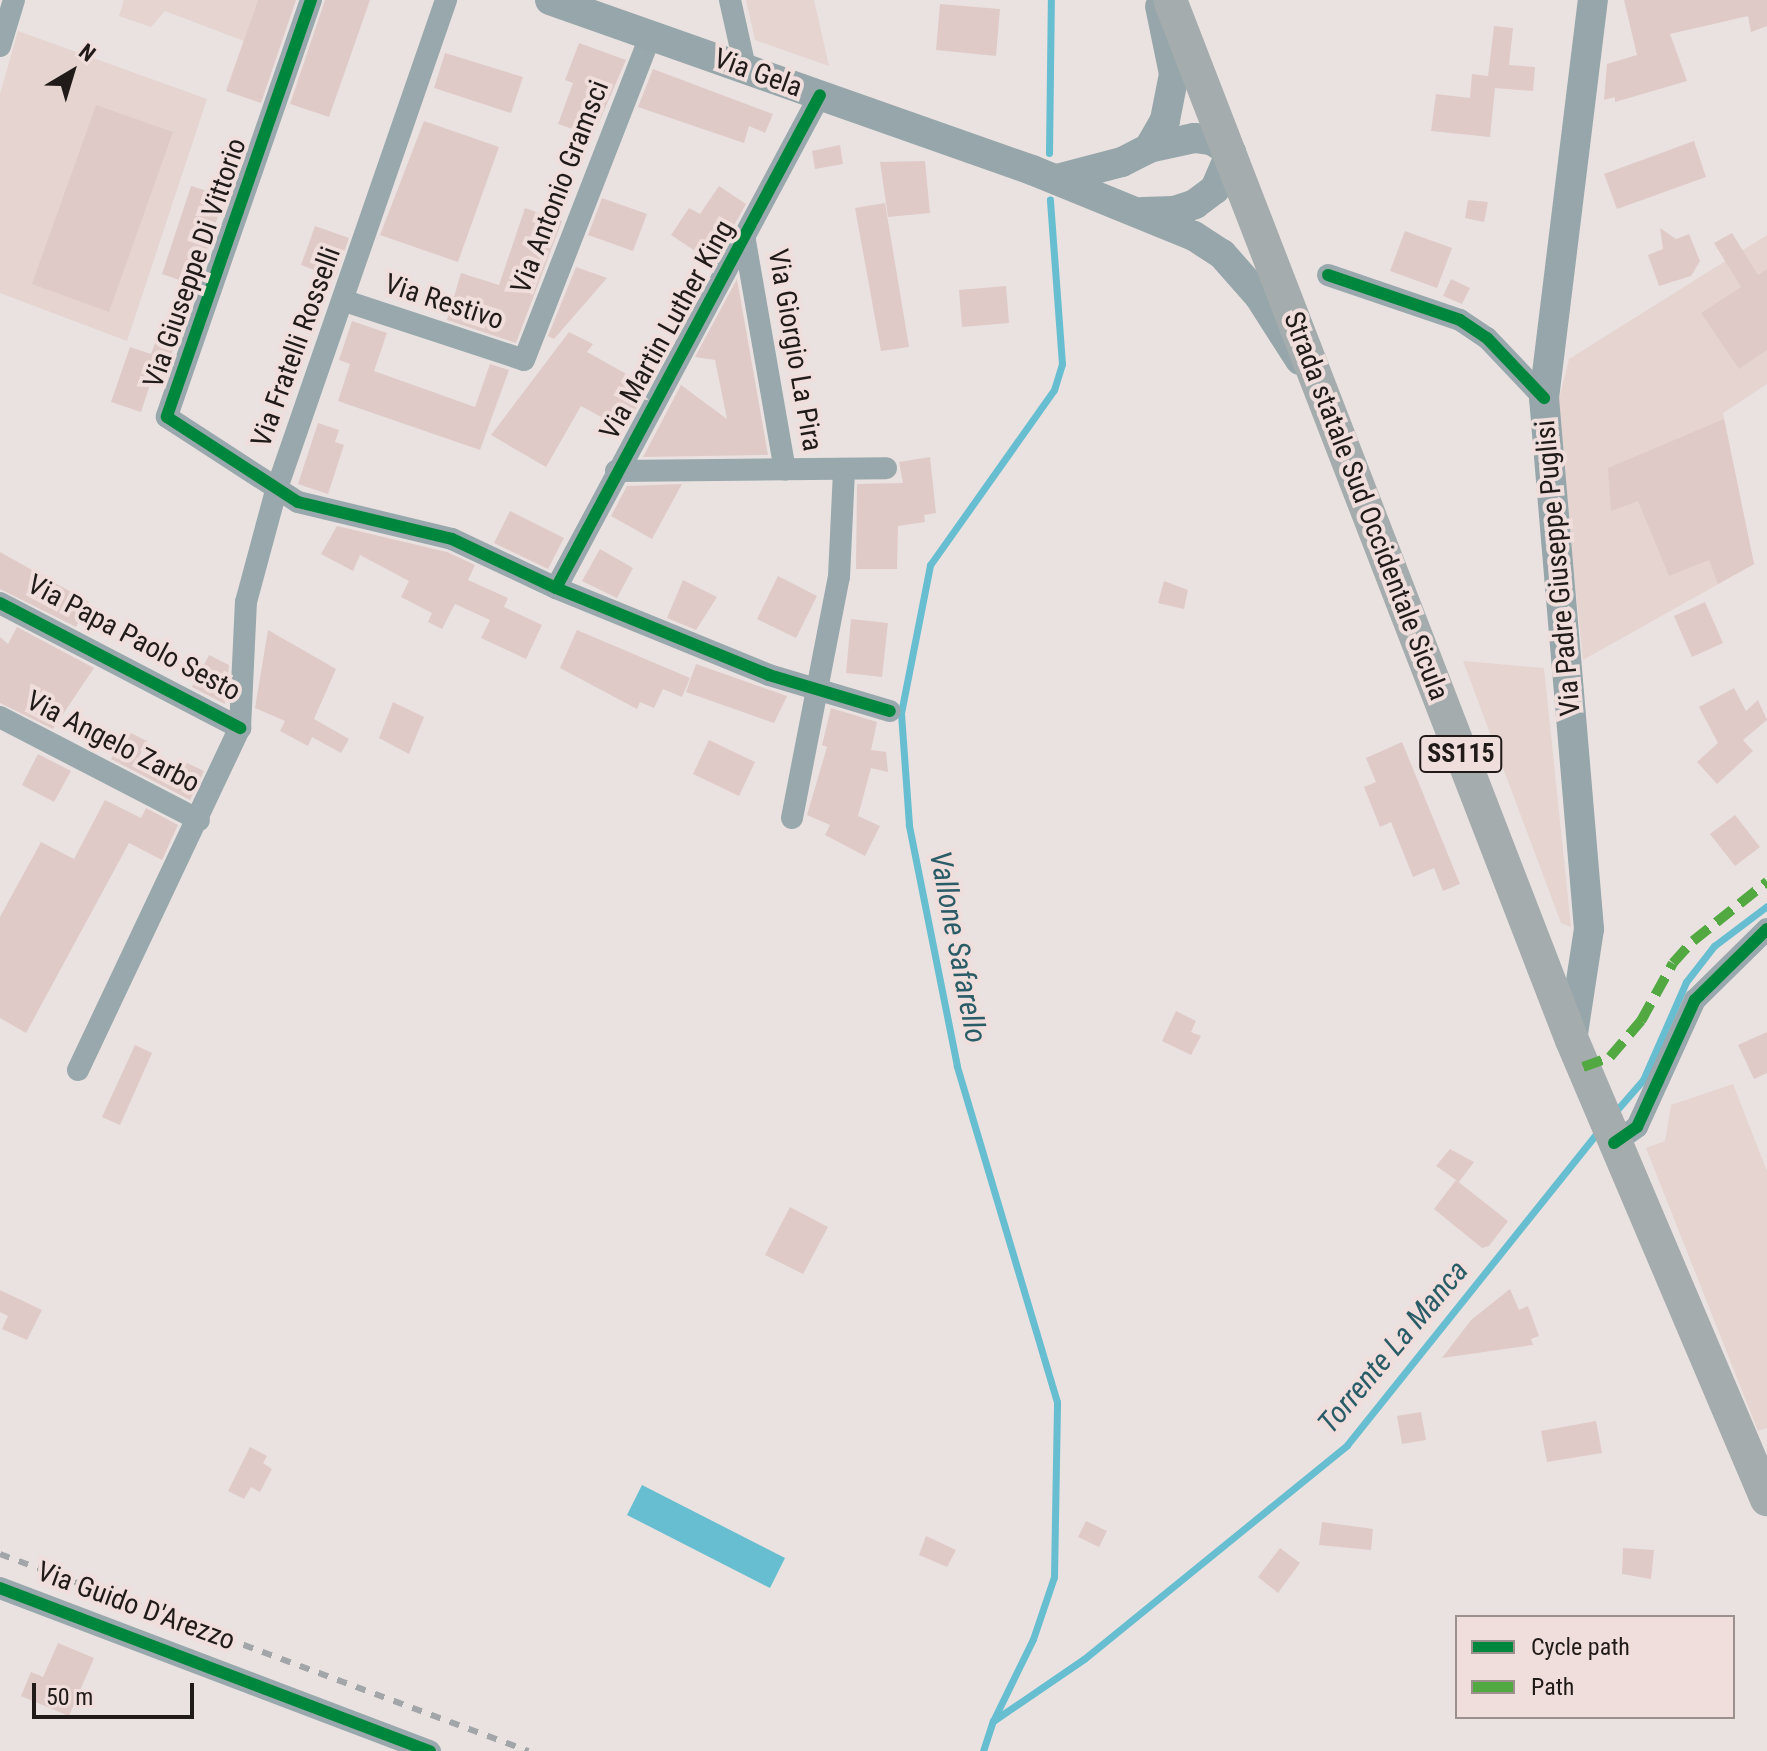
<!DOCTYPE html>
<html>
<head>
<meta charset="utf-8">
<style>
  body { margin:0 }
  #map { position:relative; width:1767px; height:1751px; overflow:hidden; background:#eae2e0; font-family:"Roboto Condensed",sans-serif }
  div>[style] { position:absolute }
  .built>* { inset:0; background:#e5d4d0 }
  .water>* { inset:0; background:#66bed0 }
  .stream>* { height:7px; margin:-3.5px; padding:0 3.5px; transform-origin:3.5px; border-radius:3.5px; background:#66bed0 }
  .building>* { inset:0; background:#dfcac7 }
  .minor>* { height:22px; margin:-11px; padding:0 11px; transform-origin:11px; border-radius:11px; background:#98a8ac }
  .secondary>* { height:30px; margin:-15px; padding:0 15px; transform-origin:15px; border-radius:15px; background:#96a6aa }
  .primary>* { height:34px; margin:-17px; padding:0 17px; transform-origin:17px; border-radius:17px; background:#a4acad }
  .rail>* { height:6px; margin-top:-3px; transform-origin:0; background:repeating-linear-gradient(90deg,#a2a6a9 0 10px,transparent 0 20px) }
  .quiet>* { height:10px; margin-top:-5px; transform-origin:0; background:repeating-linear-gradient(90deg,#52a942 0 20px,transparent 0 30px) }
  .cycleway>* { height:12px; margin:-6px; padding:0 6px; transform-origin:6px; border-radius:6px; background:#00873e }
  span { translate:-50% -50%; white-space:nowrap; text-align:center; line-height:1.15; -webkit-text-stroke:8px #efdedb; paint-order:stroke }
  .shield-label span { padding:2px 6px; background:#efdedb; border:2px solid; border-radius:6px; -webkit-text-stroke-width:0 }
  .shield-label { font-size:26px; color:#201a19; font-weight:700 }
  .street-label { font-size:28px; color:#201a19 }
  .water-label { font-size:30px; color:#295c67; font-style:italic }
  .legend { position:absolute; left:1455px; top:1615px; width:280px; height:104px; box-sizing:border-box; background:#efdedb; border:2px solid #9c908d; margin:0; padding:10px 14px; list-style:none; font-size:24px; color:#201a19 }
  .legend li { display:flex; align-items:center; gap:16px; height:40px }
  .legend b { width:40px; border:2px solid #9c908d }
  .north { position:absolute; left:32px; top:32px; width:80px; height:80px; -webkit-text-stroke:6px #efdedb; paint-order:stroke; rotate:38deg; font-size:22px; font-weight:700; line-height:32px; text-align:center; color:#201a19 }
  .north::after { content:''; display:block; margin:auto; width:28px; height:36px; background:#201a19; clip-path:polygon(50% 0,100% 100%,50% 72%,0 100%) }
  .scale { position:absolute; left:32px; top:1683px; width:162px; height:36px; box-sizing:border-box; border:4px solid #201a19; border-top:0; padding-left:10px; font-size:24px; line-height:28px; white-space:nowrap; color:#201a19; -webkit-text-stroke:6px #efdedb; paint-order:stroke }
</style>
</head>
<body>
<div id="map">
  <div class="built">
    <i style="clip-path:polygon(124px 0,258px 0,244px 41px,165px 11px,151px 27px,119px 16px)"></i>
    <i style="clip-path:polygon(746px 0,814px 0,829px 66px,755px 40px)"></i>
    <i style="clip-path:polygon(18px 31px,207px 99px,127px 341px,0 293px,0 94px)"></i>
    <i style="clip-path:polygon(1767px 235px,1767px 384px,1723px 413px,1754px 564px,1583px 660px,1557px 407px,1569px 359px)"></i>
    <i style="clip-path:polygon(1463px 661px,1544px 668px,1571px 927px,1561px 923px)"></i>
    <i style="clip-path:polygon(1733px 1084px,1767px 1171px,1767px 1428px,1758px 1431px,1646px 1148px,1665px 1141px,1671px 1105px)"></i>
  </div>
  <div class="water">
    <i style="clip-path:polygon(642px 1485px,785px 1558px,770px 1588px,627px 1515px)"></i>
  </div>
  <div class="stream">
    <i style="left:1049px;top:153px;width:153px;rotate:-89.3deg"></i>
    <i style="left:1615px;top:1112px;width:43px;rotate:-48.8deg"></i>
    <i style="left:1643px;top:1080px;width:107px;rotate:-66.3deg"></i>
    <i style="left:1686px;top:982px;width:46px;rotate:-52.1deg"></i>
    <i style="left:1714px;top:946px;width:66px;rotate:-37deg"></i>
    <i style="left:993px;top:1721px;width:91px;rotate:-64deg"></i>
    <i style="left:1033px;top:1639px;width:65px;rotate:-71.3deg"></i>
    <i style="left:1054px;top:1577px;width:175px;rotate:-89deg"></i>
    <i style="left:1057px;top:1402px;width:351px;rotate:-106.6deg"></i>
    <i style="left:957px;top:1066px;width:246px;rotate:-101.3deg"></i>
    <i style="left:909px;top:825px;width:112px;rotate:-94.1deg"></i>
    <i style="left:901px;top:713px;width:151px;rotate:-78.9deg"></i>
    <i style="left:930px;top:565px;width:214px;rotate:-54.7deg"></i>
    <i style="left:1054px;top:390px;width:27px;rotate:-73deg"></i>
    <i style="left:1062px;top:364px;width:165px;rotate:-94.2deg"></i>
    <i style="left:983px;top:1751px;width:32px;rotate:-72deg"></i>
    <i style="left:993px;top:1721px;width:110px;rotate:-34.3deg"></i>
    <i style="left:1084px;top:1659px;width:339px;rotate:-39.1deg"></i>
    <i style="left:1347px;top:1445px;width:403px;rotate:-51.3deg"></i>
  </div>
  <div class="building">
    <i style="clip-path:polygon(258px 0,296px 0,261px 103px,226px 91px)"></i>
    <i style="clip-path:polygon(325px 0,370px 0,329px 117px,290px 104px)"></i>
    <i style="clip-path:polygon(1624px 0,1767px 0,1767px 26px,1751px 32px,1748px 16px,1670px 34px,1687px 81px,1615px 102px,1615px 97px,1604px 100px,1607px 64px,1637px 55px)"></i>
    <i style="clip-path:polygon(940px 4px,1000px 9px,996px 56px,936px 50px)"></i>
    <i style="clip-path:polygon(1494px 26px,1513px 28px,1509px 65px,1535px 67px,1533px 91px,1495px 88px,1490px 137px,1431px 131px,1436px 94px,1470px 98px,1472px 74px,1488px 76px)"></i>
    <i style="clip-path:polygon(579px 43px,626px 60px,593px 136px,558px 124px,573px 83px,565px 80px)"></i>
    <i style="clip-path:polygon(445px 53px,523px 77px,511px 113px,434px 88px)"></i>
    <i style="clip-path:polygon(653px 69px,773px 114px,765px 133px,749px 126px,744px 143px,638px 107px)"></i>
    <i style="clip-path:polygon(96px 105px,173px 132px,109px 312px,32px 284px)"></i>
    <i style="clip-path:polygon(424px 121px,499px 147px,458px 262px,380px 235px)"></i>
    <i style="clip-path:polygon(1694px 141px,1706px 177px,1617px 209px,1604px 174px)"></i>
    <i style="clip-path:polygon(840px 145px,843px 164px,815px 169px,812px 151px)"></i>
    <i style="clip-path:polygon(925px 161px,930px 213px,888px 217px,880px 162px)"></i>
    <i style="clip-path:polygon(191px 186px,224px 196px,197px 286px,162px 274px)"></i>
    <i style="clip-path:polygon(719px 186px,746px 204px,713px 263px,671px 235px,689px 208px,700px 214px)"></i>
    <i style="clip-path:polygon(602px 198px,647px 214px,633px 251px,588px 235px)"></i>
    <i style="clip-path:polygon(1468px 200px,1488px 202px,1484px 222px,1465px 218px)"></i>
    <i style="clip-path:polygon(885px 203px,909px 347px,881px 351px,855px 208px)"></i>
    <i style="clip-path:polygon(525px 208px,562px 221px,516px 343px,447px 320px,461px 273px,499px 285px)"></i>
    <i style="clip-path:polygon(315px 226px,349px 238px,335px 278px,301px 265px)"></i>
    <i style="clip-path:polygon(1660px 228px,1676px 239px,1689px 234px,1700px 261px,1691px 276px,1659px 286px,1648px 255px,1663px 249px)"></i>
    <i style="clip-path:polygon(1405px 231px,1452px 248px,1437px 288px,1390px 271px)"></i>
    <i style="clip-path:polygon(1732px 233px,1758px 275px,1767px 269px,1767px 350px,1739px 369px,1701px 313px,1741px 287px,1714px 243px)"></i>
    <i style="clip-path:polygon(576px 267px,607px 278px,554px 339px,548px 336px)"></i>
    <i style="clip-path:polygon(737px 279px,768px 455px,643px 457px,681px 385px,727px 419px,715px 360px,695px 357px)"></i>
    <i style="clip-path:polygon(1451px 279px,1470px 288px,1462px 304px,1443px 296px)"></i>
    <i style="clip-path:polygon(1006px 286px,1009px 323px,962px 327px,959px 290px)"></i>
    <i style="clip-path:polygon(163px 321px,181px 328px,169px 361px,159px 357px,141px 412px,111px 402px,130px 347px,151px 354px)"></i>
    <i style="clip-path:polygon(352px 321px,387px 333px,374px 371px,475px 407px,490px 364px,509px 370px,480px 450px,338px 401px,350px 364px,339px 360px)"></i>
    <i style="clip-path:polygon(569px 332px,593px 344px,587px 352px,648px 386px,625px 430px,581px 406px,546px 467px,491px 435px)"></i>
    <i style="clip-path:polygon(1724px 419px,1754px 564px,1718px 584px,1709px 560px,1669px 576px,1638px 501px,1611px 511px,1608px 468px)"></i>
    <i style="clip-path:polygon(318px 423px,339px 430px,335px 442px,344px 445px,328px 494px,298px 484px)"></i>
    <i style="clip-path:polygon(930px 457px,936px 513px,924px 515px,925px 522px,898px 526px,897px 569px,856px 569px,857px 484px,903px 483px,899px 462px)"></i>
    <i style="clip-path:polygon(682px 484px,652px 539px,611px 516px,627px 486px)"></i>
    <i style="clip-path:polygon(510px 511px,564px 538px,548px 569px,494px 543px)"></i>
    <i style="clip-path:polygon(337px 526px,447px 552px,475px 565px,468px 580px,508px 598px,504px 607px,542px 625px,526px 659px,481px 638px,490px 620px,455px 604px,442px 629px,428px 622px,432px 613px,401px 597px,409px 581px,360px 555px,353px 571px,321px 554px)"></i>
    <i style="clip-path:polygon(600px 549px,633px 568px,617px 598px,582px 581px)"></i>
    <i style="clip-path:polygon(0 552px,89px 602px,76px 627px,0 589px)"></i>
    <i style="clip-path:polygon(778px 576px,817px 596px,796px 638px,757px 619px)"></i>
    <i style="clip-path:polygon(683px 580px,717px 597px,696px 630px,667px 618px)"></i>
    <i style="clip-path:polygon(1164px 581px,1188px 590px,1184px 609px,1158px 603px)"></i>
    <i style="clip-path:polygon(1705px 602px,1723px 643px,1692px 657px,1674px 616px)"></i>
    <i style="clip-path:polygon(851px 619px,888px 623px,882px 677px,846px 673px)"></i>
    <i style="clip-path:polygon(17px 627px,94px 668px,53px 729px,0 703px,0 637px,8px 644px)"></i>
    <i style="clip-path:polygon(268px 630px,336px 669px,314px 719px,349px 739px,341px 753px,312px 737px,308px 746px,280px 731px,285px 721px,255px 708px)"></i>
    <i style="clip-path:polygon(577px 630px,690px 678px,682px 697px,663px 689px,654px 708px,640px 702px,637px 709px,560px 668px)"></i>
    <i style="clip-path:polygon(209px 655px,229px 665px,225px 704px,192px 687px)"></i>
    <i style="clip-path:polygon(696px 664px,787px 696px,774px 723px,686px 692px)"></i>
    <i style="clip-path:polygon(1734px 688px,1746px 711px,1758px 700px,1767px 720px,1743px 740px,1753px 751px,1717px 784px,1697px 762px,1718px 743px,1699px 707px)"></i>
    <i style="clip-path:polygon(393px 702px,424px 717px,409px 754px,379px 738px)"></i>
    <i style="clip-path:polygon(831px 708px,877px 722px,871px 750px,886px 752px,888px 772px,871px 768px,858px 816px,880px 826px,865px 856px,825px 835px,830px 825px,807px 815px,827px 747px,822px 745px)"></i>
    <i style="clip-path:polygon(125px 730px,147px 741px,139px 757px,178px 776px,185px 762px,204px 771px,190px 800px,111px 759px)"></i>
    <i style="clip-path:polygon(709px 740px,755px 762px,739px 796px,693px 774px)"></i>
    <i style="clip-path:polygon(1402px 742px,1460px 884px,1443px 891px,1434px 868px,1413px 877px,1391px 822px,1380px 827px,1364px 787px,1376px 782px,1366px 758px)"></i>
    <i style="clip-path:polygon(38px 754px,71px 771px,54px 802px,22px 785px)"></i>
    <i style="clip-path:polygon(105px 800px,141px 818px,146px 808px,178px 825px,162px 860px,129px 843px,26px 1033px,0 1018px,0 917px,41px 842px,74px 859px)"></i>
    <i style="clip-path:polygon(1735px 815px,1760px 847px,1735px 866px,1710px 834px)"></i>
    <i style="clip-path:polygon(1176px 1011px,1196px 1021px,1191px 1032px,1201px 1036px,1191px 1055px,1162px 1041px)"></i>
    <i style="clip-path:polygon(1767px 1032px,1767px 1073px,1754px 1079px,1738px 1045px)"></i>
    <i style="clip-path:polygon(135px 1045px,152px 1053px,120px 1125px,102px 1117px)"></i>
    <i style="clip-path:polygon(1450px 1149px,1474px 1162px,1459px 1182px,1436px 1166px)"></i>
    <i style="clip-path:polygon(1456px 1180px,1508px 1221px,1489px 1246px,1482px 1248px,1434px 1209px)"></i>
    <i style="clip-path:polygon(790px 1207px,828px 1227px,803px 1274px,765px 1255px)"></i>
    <i style="clip-path:polygon(1510px 1289px,1519px 1310px,1528px 1306px,1539px 1336px,1531px 1339px,1533px 1345px,1442px 1358px,1471px 1320px)"></i>
    <i style="clip-path:polygon(0 1290px,42px 1310px,27px 1340px,2px 1329px,8px 1316px,0 1312px)"></i>
    <i style="clip-path:polygon(1421px 1412px,1426px 1440px,1402px 1444px,1397px 1416px)"></i>
    <i style="clip-path:polygon(1596px 1421px,1602px 1453px,1547px 1462px,1541px 1431px)"></i>
    <i style="clip-path:polygon(250px 1447px,267px 1456px,263px 1463px,272px 1469px,260px 1492px,251px 1487px,244px 1499px,228px 1491px)"></i>
    <i style="clip-path:polygon(1086px 1521px,1107px 1531px,1099px 1547px,1078px 1537px)"></i>
    <i style="clip-path:polygon(1322px 1522px,1373px 1529px,1371px 1550px,1319px 1545px)"></i>
    <i style="clip-path:polygon(926px 1536px,956px 1550px,947px 1567px,919px 1555px)"></i>
    <i style="clip-path:polygon(1280px 1548px,1300px 1563px,1278px 1593px,1258px 1577px)"></i>
    <i style="clip-path:polygon(1623px 1548px,1654px 1550px,1651px 1579px,1622px 1574px)"></i>
    <i style="clip-path:polygon(58px 1643px,94px 1658px,69px 1716px,21px 1696px,31px 1672px,43px 1677px)"></i>
  </div>
  <div class="minor">
    <i style="left:311px;top:0;width:441px;rotate:109.1deg"></i>
    <i style="left:167px;top:417px;width:156px;rotate:33deg"></i>
    <i style="left:298px;top:502px;width:158px;rotate:13.5deg"></i>
    <i style="left:452px;top:539px;width:115px;rotate:25.2deg"></i>
    <i style="left:556px;top:588px;width:230px;rotate:22.2deg"></i>
    <i style="left:769px;top:675px;width:126px;rotate:16.6deg"></i>
    <i style="left:730px;top:0;width:69px;rotate:77.4deg"></i>
    <i style="left:0;top:46px;width:48px;rotate:-73.1deg"></i>
    <i style="left:745px;top:241px;width:232px;rotate:80.1deg"></i>
    <i style="left:1328px;top:275px;width:139px;rotate:18.8deg"></i>
    <i style="left:1460px;top:320px;width:32px;rotate:34deg"></i>
    <i style="left:1487px;top:338px;width:83px;rotate:46.5deg"></i>
    <i style="left:345px;top:301px;width:188px;rotate:18.2deg"></i>
    <i style="left:524px;top:360px;width:349px;rotate:-68.7deg"></i>
    <i style="left:616px;top:471px;width:270px;rotate:-0.6deg"></i>
    <i style="left:556px;top:588px;width:559px;rotate:-61.83deg"></i>
    <i style="left:0;top:603px;width:271px;rotate:27.5deg"></i>
    <i style="left:0;top:717px;width:224px;rotate:27.4deg"></i>
    <i style="left:792px;top:818px;width:246px;rotate:-79deg"></i>
    <i style="left:839px;top:577px;width:108px;rotate:-87.3deg"></i>
    <i style="left:78px;top:1070px;width:378px;rotate:-64.7deg"></i>
    <i style="left:240px;top:728px;width:126px;rotate:-87.3deg"></i>
    <i style="left:246px;top:602px;width:115px;rotate:-74.9deg"></i>
    <i style="left:276px;top:491px;width:520px;rotate:-70.9deg"></i>
    <i style="left:1614px;top:1143px;width:28px;rotate:-35deg"></i>
    <i style="left:1637px;top:1127px;width:140px;rotate:-65.5deg"></i>
    <i style="left:1695px;top:1000px;width:101px;rotate:-44.6deg"></i>
    <i style="left:0;top:1588px;width:460px;rotate:20.8deg"></i>
  </div>
  <div class="secondary">
    <i style="left:550px;top:0;width:511px;rotate:19.43deg"></i>
    <i style="left:1032px;top:170px;width:175px;rotate:22.2deg"></i>
    <i style="left:1194px;top:236px;width:33px;rotate:33deg"></i>
    <i style="left:1222px;top:254px;width:56px;rotate:48.6deg"></i>
    <i style="left:1259px;top:296px;width:76px;rotate:57.4deg"></i>
    <i style="left:1057px;top:179px;width:67px;rotate:-14.7deg"></i>
    <i style="left:1122px;top:162px;width:30px;rotate:-27deg"></i>
    <i style="left:1149px;top:148px;width:32px;rotate:-60deg"></i>
    <i style="left:1165px;top:120px;width:47px;rotate:-78.9deg"></i>
    <i style="left:1174px;top:74px;width:69px;rotate:-101.6deg"></i>
    <i style="left:1142px;top:212px;width:32px;rotate:-2deg"></i>
    <i style="left:1174px;top:211px;width:22px;rotate:-18deg"></i>
    <i style="left:1195px;top:204px;width:25px;rotate:-37deg"></i>
    <i style="left:1215px;top:189px;width:40px;rotate:-66.6deg"></i>
    <i style="left:1231px;top:152px;width:23px;rotate:-149deg"></i>
    <i style="left:1211px;top:140px;width:17px;rotate:-173deg"></i>
    <i style="left:1194px;top:138px;width:46px;rotate:167.5deg"></i>
    <i style="left:1572px;top:1040px;width:112px;rotate:-81.3deg"></i>
    <i style="left:1589px;top:929px;width:533px;rotate:-94.84deg"></i>
    <i style="left:1544px;top:398px;width:401px;rotate:-83deg"></i>
  </div>
  <div class="primary">
    <i style="left:1170px;top:0;width:1115px;rotate:68.87deg"></i>
    <i style="left:1572px;top:1040px;width:499px;rotate:67deg"></i>
  </div>
  <div class="rail">
    <i style="left:0;top:1554px;width:564px;rotate:20.46deg"></i>
  </div>
  <div class="quiet">
    <i style="left:1583px;top:1067px;width:29px;rotate:-20deg"></i>
    <i style="left:1610px;top:1057px;width:48px;rotate:-49.3deg"></i>
    <i style="left:1641px;top:1021px;width:66px;rotate:-61.1deg"></i>
    <i style="left:1673px;top:963px;width:30px;rotate:-48deg"></i>
    <i style="left:1693px;top:941px;width:95px;rotate:-38.6deg"></i>
  </div>
  <div class="cycleway">
    <i style="left:311px;top:0;width:441px;rotate:109.1deg"></i>
    <i style="left:167px;top:417px;width:156px;rotate:33deg"></i>
    <i style="left:298px;top:502px;width:158px;rotate:13.5deg"></i>
    <i style="left:452px;top:539px;width:115px;rotate:25.2deg"></i>
    <i style="left:556px;top:588px;width:230px;rotate:22.2deg"></i>
    <i style="left:769px;top:675px;width:126px;rotate:16.6deg"></i>
    <i style="left:1328px;top:275px;width:139px;rotate:18.8deg"></i>
    <i style="left:1460px;top:320px;width:32px;rotate:34deg"></i>
    <i style="left:1487px;top:338px;width:83px;rotate:46.5deg"></i>
    <i style="left:556px;top:588px;width:559px;rotate:-61.83deg"></i>
    <i style="left:0;top:603px;width:271px;rotate:27.5deg"></i>
    <i style="left:1614px;top:1143px;width:28px;rotate:-35deg"></i>
    <i style="left:1637px;top:1127px;width:140px;rotate:-65.5deg"></i>
    <i style="left:1695px;top:1000px;width:101px;rotate:-44.6deg"></i>
    <i style="left:0;top:1588px;width:460px;rotate:20.8deg"></i>
  </div>
  <div class="shield-label">
    <span style="left:1461px;top:754px">SS115</span>
  </div>
  <div class="street-label">
    <span style="left:758px;top:73px;rotate:20deg">Via Gela</span>
    <span style="left:560px;top:187px;rotate:-69deg">Via Antonio Gramsci</span>
    <span style="left:195px;top:263px;rotate:-71deg">Via Giuseppe Di Vittorio</span>
    <span style="left:444px;top:302px;rotate:18deg">Via Restivo</span>
    <span style="left:667px;top:330px;rotate:-61deg">Via Martin Luther King</span>
    <span style="left:296px;top:347px;rotate:-70deg">Via Fratelli Rosselli</span>
    <span style="left:795px;top:350px;rotate:80deg">Via Giorgio La Pira</span>
    <span style="left:1366px;top:506px;rotate:69deg">Strada statale Sud Occidentale Sicula</span>
    <span style="left:1558px;top:568px;rotate:-95deg">Via Padre Giuseppe Puglisi</span>
    <span style="left:134px;top:638px;rotate:28deg">Via Papa Paolo Sesto</span>
    <span style="left:113px;top:742px;rotate:27deg">Via Angelo Zarbo</span>
    <span style="left:136px;top:1606px;rotate:20deg">Via Guido D'Arezzo</span>
  </div>
  <div class="water-label">
    <span style="left:958px;top:947px;rotate:79deg">Vallone Safarello</span>
    <span style="left:1393px;top:1347px;rotate:-50deg">Torrente La Manca</span>
  </div>
  <ul class="legend">
  <li><b style="height:10px;background:#00873e"></b>Cycle path</li>
  <li><b style="height:10px;background:#52a942"></b>Path</li>
  </ul>
  <div class="north">N</div>
  <div class="scale">50 m</div>
</div>
</body>
</html>
